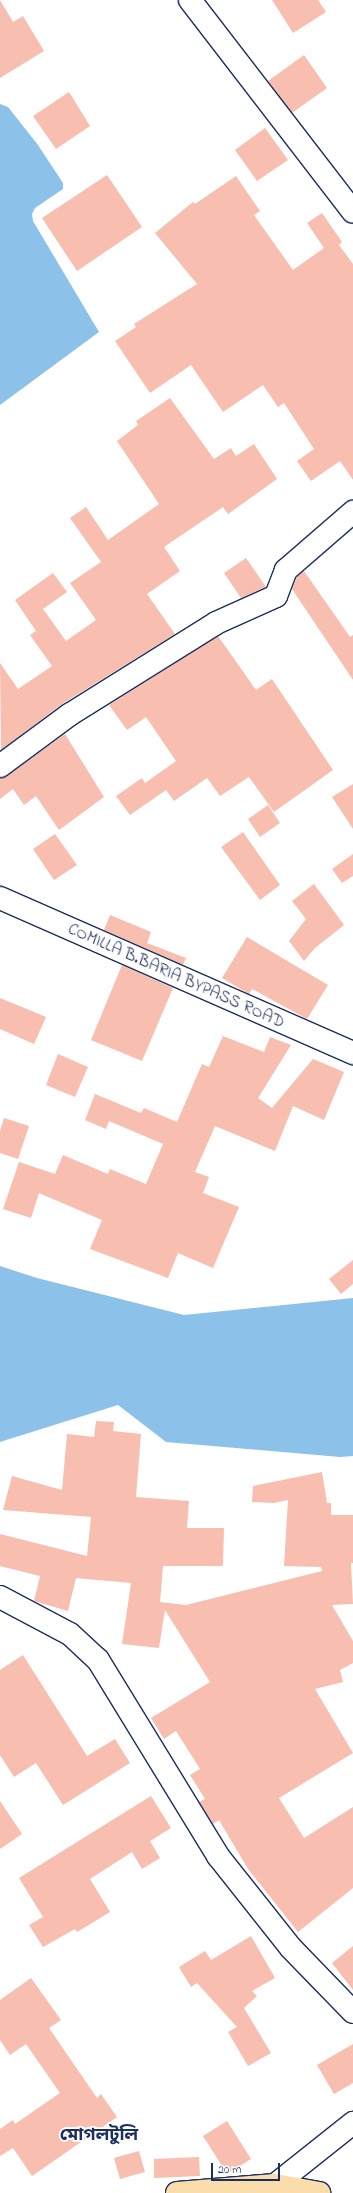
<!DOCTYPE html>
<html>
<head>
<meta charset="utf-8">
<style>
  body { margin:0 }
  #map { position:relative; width:353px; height:2193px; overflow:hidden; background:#fff; font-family:"Indie Flower","Noto Sans Bengali",sans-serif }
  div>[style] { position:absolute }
  .water>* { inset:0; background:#8cc2ea }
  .building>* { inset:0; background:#f8beaf }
  .roads { filter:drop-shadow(1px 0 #1b2f5e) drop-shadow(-1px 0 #1b2f5e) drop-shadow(0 1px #1b2f5e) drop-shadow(0 -1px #1b2f5e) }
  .minor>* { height:22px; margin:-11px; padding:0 11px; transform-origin:11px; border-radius:11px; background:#fff }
  .trunk>* { height:22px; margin:-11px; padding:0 11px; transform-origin:11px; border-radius:11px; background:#fbddab }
  span { translate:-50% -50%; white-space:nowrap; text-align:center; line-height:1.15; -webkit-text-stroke:3.5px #fff; paint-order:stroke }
  .street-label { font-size:17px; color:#1b2f5e }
  .neighbourhood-label { font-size:18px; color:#1b2f5e; font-weight:700 }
  .scale { position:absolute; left:211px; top:2163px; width:69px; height:18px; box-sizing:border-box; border:2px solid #1b2f5e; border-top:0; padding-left:5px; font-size:12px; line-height:14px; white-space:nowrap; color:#1b2f5e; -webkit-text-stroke:3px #fff; paint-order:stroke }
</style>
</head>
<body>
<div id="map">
  <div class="water">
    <i style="clip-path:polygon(0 104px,8px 107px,38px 145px,63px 183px,63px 189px,35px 208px,32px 214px,33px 221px,99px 332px,0 405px)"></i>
    <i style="clip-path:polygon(0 1266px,37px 1278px,184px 1315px,353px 1298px,353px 1456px,340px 1457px,166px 1442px,118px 1405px,0 1442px)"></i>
  </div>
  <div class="building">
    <i style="clip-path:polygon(0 0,13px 22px,23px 16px,44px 51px,0 78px)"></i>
    <i style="clip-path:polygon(272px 0,318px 0,326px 12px,293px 33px)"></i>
    <i style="clip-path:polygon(304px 55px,327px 88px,292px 113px,268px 81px)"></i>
    <i style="clip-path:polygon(69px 92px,90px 126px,56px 149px,33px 116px)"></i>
    <i style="clip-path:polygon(265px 128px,288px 160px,257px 181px,235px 150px)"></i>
    <i style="clip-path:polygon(107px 175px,142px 227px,77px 271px,42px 218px)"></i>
    <i style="clip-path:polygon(236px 176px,260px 211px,254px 215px,293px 270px,324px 248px,307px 223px,322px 213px,342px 242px,339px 245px,353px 264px,353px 480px,340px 461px,311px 481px,297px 461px,314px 449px,284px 403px,278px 407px,263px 385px,223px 412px,191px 365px,150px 393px,115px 341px,136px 327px,134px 324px,197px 284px,155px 233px,193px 202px,195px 204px)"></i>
    <i style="clip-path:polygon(170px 398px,214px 459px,231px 448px,236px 456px,254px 444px,277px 479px,228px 514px,223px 507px,164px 547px,180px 571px,147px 594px,175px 634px,62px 704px,1px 750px,0 663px,18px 689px,52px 666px,30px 635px,36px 631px,15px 600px,53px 573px,67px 592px,43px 609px,66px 641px,96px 620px,70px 583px,101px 562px,70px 518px,86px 507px,108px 540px,159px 504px,117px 441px,138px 425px,136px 421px)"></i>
    <i style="clip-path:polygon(246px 558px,266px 587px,241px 598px,224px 573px)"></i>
    <i style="clip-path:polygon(304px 571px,350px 637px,353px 635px,353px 680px,292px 589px,297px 577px)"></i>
    <i style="clip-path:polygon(218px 636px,256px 690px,272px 679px,333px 770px,274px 812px,249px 777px,220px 796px,207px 778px,174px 801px,166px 790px,130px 815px,116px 796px,142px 778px,145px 783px,176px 761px,146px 717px,127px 730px,109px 705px)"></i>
    <i style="clip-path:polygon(65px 734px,104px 797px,59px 830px,36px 796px,24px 805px,13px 789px,0 799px,0 778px,7px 776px)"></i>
    <i style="clip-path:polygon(353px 784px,353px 829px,332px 797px)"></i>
    <i style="clip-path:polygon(268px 805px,280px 823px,260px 837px,248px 819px)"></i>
    <i style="clip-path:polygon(243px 832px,280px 885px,260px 900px,221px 847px)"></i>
    <i style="clip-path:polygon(55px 834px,77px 865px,54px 880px,33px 849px)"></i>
    <i style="clip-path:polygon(353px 854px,353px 876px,342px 883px,332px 869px)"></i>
    <i style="clip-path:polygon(314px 884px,344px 925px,315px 948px,304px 961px,289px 941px,306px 919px,292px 901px)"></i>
    <i style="clip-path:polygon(110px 915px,151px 932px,147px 943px,186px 958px,183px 965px,104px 930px)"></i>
    <i style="clip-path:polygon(247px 937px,328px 985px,307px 1019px,252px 989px,249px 994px,222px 978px)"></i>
    <i style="clip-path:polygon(122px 965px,173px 988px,142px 1061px,91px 1040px)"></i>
    <i style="clip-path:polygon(0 998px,46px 1017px,34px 1044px,0 1029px)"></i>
    <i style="clip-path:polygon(223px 1036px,264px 1052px,270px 1037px,291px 1045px,258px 1098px,272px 1108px,313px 1059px,344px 1072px,324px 1120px,293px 1106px,275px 1151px,215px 1126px,195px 1172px,209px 1177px,203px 1193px,239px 1207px,213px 1268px,178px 1253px,168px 1278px,90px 1249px,102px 1220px,39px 1193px,31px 1218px,3px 1209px,19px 1162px,55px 1174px,63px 1155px,108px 1174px,110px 1169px,146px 1184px,163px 1144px,109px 1121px,106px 1129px,85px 1120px,95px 1094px,141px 1113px,144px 1108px,177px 1122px,202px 1064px,209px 1067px)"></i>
    <i style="clip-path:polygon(58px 1054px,88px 1067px,75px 1097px,46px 1085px)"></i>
    <i style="clip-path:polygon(4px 1118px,29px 1126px,18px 1159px,0 1153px,0 1131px)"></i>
    <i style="clip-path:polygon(353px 1260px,353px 1284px,341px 1294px,329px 1279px)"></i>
    <i style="clip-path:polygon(96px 1421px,114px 1422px,113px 1431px,141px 1434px,136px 1497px,189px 1501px,187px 1528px,224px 1528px,223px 1566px,163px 1566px,160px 1602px,186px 1605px,322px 1571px,321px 1567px,284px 1566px,288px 1500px,274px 1503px,252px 1502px,253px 1486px,322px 1472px,327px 1503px,331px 1503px,331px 1515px,353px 1515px,353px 1563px,351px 1563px,353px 1604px,332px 1605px,353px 1641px,353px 1663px,340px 1670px,343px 1682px,315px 1689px,353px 1753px,279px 1798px,304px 1838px,353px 1807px,353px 1888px,298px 1932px,248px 1869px,219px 1820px,213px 1824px,199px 1802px,205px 1799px,190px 1775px,200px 1769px,176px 1731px,164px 1739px,151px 1718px,210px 1682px,165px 1610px,159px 1648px,122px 1644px,131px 1583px,76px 1578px,68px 1611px,34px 1601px,40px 1576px,0 1566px,0 1534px,87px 1556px,91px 1517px,3px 1510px,12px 1476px,62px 1490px,67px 1434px,94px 1437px)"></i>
    <i style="clip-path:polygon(23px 1655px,87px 1756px,115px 1739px,130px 1763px,63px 1805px,36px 1763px,14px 1777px,0 1755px,0 1670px)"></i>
    <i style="clip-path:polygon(151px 1796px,171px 1828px,150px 1841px,160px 1858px,142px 1869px,132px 1852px,90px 1879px,110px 1912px,77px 1932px,75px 1929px,43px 1947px,29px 1925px,43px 1917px,19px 1878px)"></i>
    <i style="clip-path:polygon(0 1801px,22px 1834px,0 1849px)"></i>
    <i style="clip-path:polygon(251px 1936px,275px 1978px,252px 1991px,257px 1996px,244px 2008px,271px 2053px,248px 2066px,228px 2032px,237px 2027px,197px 1983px,191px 1987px,179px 1967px,205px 1951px,211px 1960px)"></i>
    <i style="clip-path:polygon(353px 1946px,353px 1990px,332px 1963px)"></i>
    <i style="clip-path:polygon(31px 1978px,61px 2020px,49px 2028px,97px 2098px,101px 2094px,117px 2117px,32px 2176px,13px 2148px,0 2156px,0 2129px,13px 2120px,15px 2124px,60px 2093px,26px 2044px,10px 2055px,0 2040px,0 2000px)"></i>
    <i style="clip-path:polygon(353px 2044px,353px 2083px,334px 2094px,317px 2065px)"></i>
    <i style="clip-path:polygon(227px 2121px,251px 2159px,227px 2174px,203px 2136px)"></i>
    <i style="clip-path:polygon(139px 2151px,145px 2172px,120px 2179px,114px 2158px)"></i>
    <i style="clip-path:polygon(199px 2157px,200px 2176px,154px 2178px,154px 2159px)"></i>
  </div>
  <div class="roads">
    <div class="minor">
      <i style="left:190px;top:0;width:267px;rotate:52.4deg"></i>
      <i style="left:0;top:766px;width:86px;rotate:-36.5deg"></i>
      <i style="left:69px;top:715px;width:173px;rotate:-32deg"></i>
      <i style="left:216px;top:623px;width:66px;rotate:-24.2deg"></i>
      <i style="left:276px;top:596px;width:28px;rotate:-69deg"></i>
      <i style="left:286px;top:570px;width:89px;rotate:-40.9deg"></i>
      <i style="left:0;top:898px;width:386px;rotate:23.7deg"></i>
      <i style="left:0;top:1597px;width:79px;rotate:27.9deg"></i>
      <i style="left:70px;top:1634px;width:38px;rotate:43deg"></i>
      <i style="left:98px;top:1660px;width:230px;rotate:58.5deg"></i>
      <i style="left:218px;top:1856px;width:117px;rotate:51.6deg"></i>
      <i style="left:291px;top:1948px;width:89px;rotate:45.9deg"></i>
      <i style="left:275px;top:2185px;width:100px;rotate:-38.5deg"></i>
    </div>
    <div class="trunk">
      <i style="left:177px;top:2193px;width:98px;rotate:-4.7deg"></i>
      <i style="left:275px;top:2185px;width:45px;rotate:10.3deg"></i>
    </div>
  </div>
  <div class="street-label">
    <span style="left:176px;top:976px;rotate:24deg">COMILLA B.BARIA BYPASS ROAD</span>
  </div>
  <div class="neighbourhood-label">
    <span style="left:99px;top:2136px">মোগলটুলি</span>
  </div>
  <div class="scale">20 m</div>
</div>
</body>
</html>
